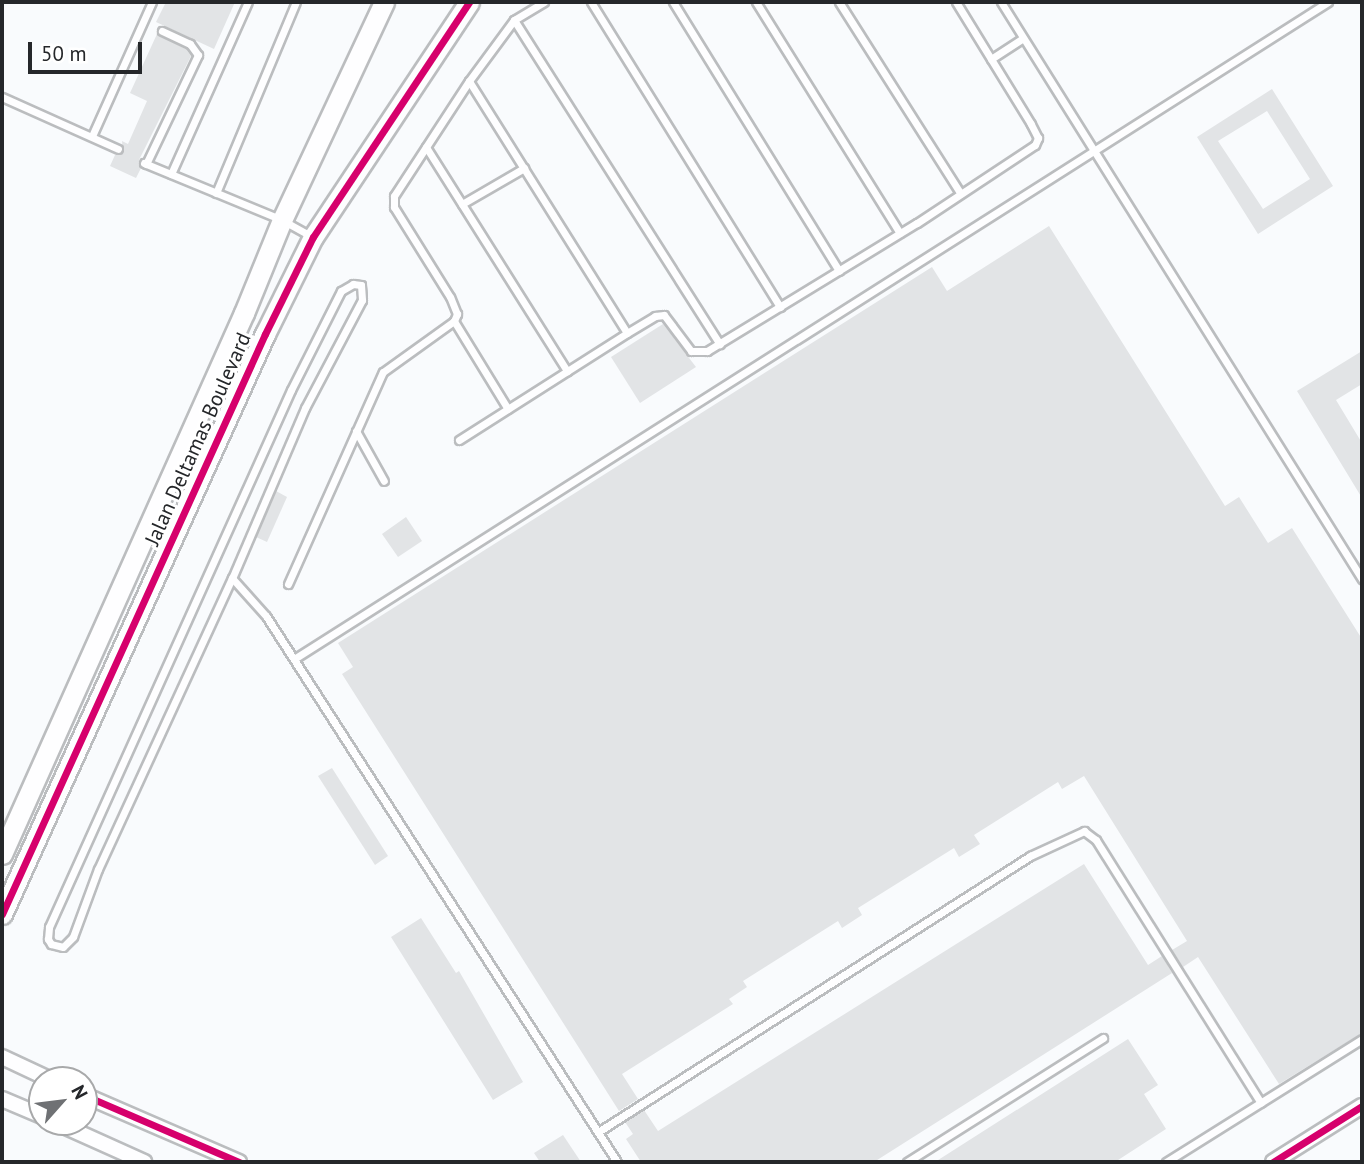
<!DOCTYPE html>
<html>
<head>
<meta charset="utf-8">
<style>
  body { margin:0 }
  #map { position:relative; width:1364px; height:1164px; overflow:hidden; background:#f9fbfd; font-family:"PT Sans",sans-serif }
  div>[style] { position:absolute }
  .building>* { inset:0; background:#e2e4e6 }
  .roads { filter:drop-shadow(2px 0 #bbbdbf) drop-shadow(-2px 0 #bbbdbf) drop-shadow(0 2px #bbbdbf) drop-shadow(0 -2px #bbbdbf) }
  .lane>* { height:7px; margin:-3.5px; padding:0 3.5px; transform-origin:3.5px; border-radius:3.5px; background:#fefeff }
  .street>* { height:14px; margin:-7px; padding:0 7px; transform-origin:7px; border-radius:7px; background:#fefeff }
  .secondary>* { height:19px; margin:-9.5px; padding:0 9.5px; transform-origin:9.5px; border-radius:9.5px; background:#fefeff }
  .cycleway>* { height:7px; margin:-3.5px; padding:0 3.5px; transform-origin:3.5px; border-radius:3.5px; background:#d6006c }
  span { translate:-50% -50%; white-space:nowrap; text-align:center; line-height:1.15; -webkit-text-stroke:6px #fff; paint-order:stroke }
  .street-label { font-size:21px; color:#25272a }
  .frame { position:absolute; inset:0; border:4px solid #25272a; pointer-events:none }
  .north { position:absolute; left:28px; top:1066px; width:70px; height:70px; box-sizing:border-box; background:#fff; border:2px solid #a8a9aa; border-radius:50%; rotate:62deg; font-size:19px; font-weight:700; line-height:28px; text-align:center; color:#25272a }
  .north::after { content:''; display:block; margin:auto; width:24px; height:32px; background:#6f7174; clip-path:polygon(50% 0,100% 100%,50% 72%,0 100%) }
  .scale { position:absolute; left:28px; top:42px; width:114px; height:32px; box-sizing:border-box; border:4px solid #25272a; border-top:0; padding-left:9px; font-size:21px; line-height:24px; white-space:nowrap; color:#25272a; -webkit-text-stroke:5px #fff; paint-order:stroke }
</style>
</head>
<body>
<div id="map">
  <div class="building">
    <i style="clip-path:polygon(166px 2px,235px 2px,214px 49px,156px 22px)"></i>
    <i style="clip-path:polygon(157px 34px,186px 49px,191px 56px,139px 160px,141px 168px,136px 178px,110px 166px,115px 155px,123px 152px,122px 141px,128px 144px,147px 101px,130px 93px)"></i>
    <i style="clip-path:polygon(evenodd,1272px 89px,1333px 186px,1258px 234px,1197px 137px,1272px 89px,1267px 111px,1310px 179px,1263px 209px,1218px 141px,1267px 111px)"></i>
    <i style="clip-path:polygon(1049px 226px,1225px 506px,1239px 497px,1268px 543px,1292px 528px,1362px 639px,1362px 1033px,1279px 1084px,1198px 957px,1183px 967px,1172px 950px,1187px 941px,1084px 776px,1062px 789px,1058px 782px,974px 835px,980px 844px,959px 857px,954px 848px,858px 908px,862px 915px,842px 928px,838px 921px,743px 981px,747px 987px,729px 999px,733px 1004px,622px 1074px,638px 1099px,619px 1111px,342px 674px,353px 667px,338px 643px,932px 267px,947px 291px)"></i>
    <i style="clip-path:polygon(663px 324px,696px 367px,640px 403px,611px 357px)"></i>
    <i style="clip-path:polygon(1362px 351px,1362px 384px,1336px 400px,1362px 443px,1362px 498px,1297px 391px)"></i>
    <i style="clip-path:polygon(276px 491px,287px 497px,267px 542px,256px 537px)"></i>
    <i style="clip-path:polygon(406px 517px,422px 541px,398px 557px,382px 534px)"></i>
    <i style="clip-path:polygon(332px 768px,388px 856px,375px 865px,318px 776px)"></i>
    <i style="clip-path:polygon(1084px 864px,1148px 965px,1162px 956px,1172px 973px,874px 1162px,641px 1162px,626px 1139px,633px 1134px,625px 1122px,644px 1110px,658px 1131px)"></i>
    <i style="clip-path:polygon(421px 918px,456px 973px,459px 971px,523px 1082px,493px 1100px,391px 937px)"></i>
    <i style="clip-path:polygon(1128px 1039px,1158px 1085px,1144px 1094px,1166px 1129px,1115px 1162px,935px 1162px)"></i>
    <i style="clip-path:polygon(563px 1135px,581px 1162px,540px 1162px,534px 1153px)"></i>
  </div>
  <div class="roads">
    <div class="lane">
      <i style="left:591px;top:2px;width:359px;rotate:58.2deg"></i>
      <i style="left:673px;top:2px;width:316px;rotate:58.3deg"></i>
      <i style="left:756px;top:2px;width:272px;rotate:58.1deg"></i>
      <i style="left:839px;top:2px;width:227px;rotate:57.6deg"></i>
      <i style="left:1001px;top:2px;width:681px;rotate:57.97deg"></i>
      <i style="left:514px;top:20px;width:384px;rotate:57.6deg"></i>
      <i style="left:991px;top:59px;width:38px;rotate:-33deg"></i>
      <i style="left:469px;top:81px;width:297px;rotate:57.9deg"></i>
      <i style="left:627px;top:333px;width:33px;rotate:-31deg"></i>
      <i style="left:655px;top:316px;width:9px;rotate:-6deg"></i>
      <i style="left:664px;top:315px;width:45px;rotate:53.1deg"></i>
      <i style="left:691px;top:351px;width:16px"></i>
      <i style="left:707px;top:351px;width:246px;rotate:-31.4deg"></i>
      <i style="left:917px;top:223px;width:141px;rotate:-33.5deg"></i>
      <i style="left:1035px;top:145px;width:8px;rotate:-67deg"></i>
      <i style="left:1038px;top:138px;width:16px;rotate:-117deg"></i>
      <i style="left:1031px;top:124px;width:143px;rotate:-121.6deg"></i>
      <i style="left:2px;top:97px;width:127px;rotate:24.1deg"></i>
      <i style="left:92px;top:136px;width:147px;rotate:-65.9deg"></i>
      <i style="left:426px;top:147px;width:265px;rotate:57.8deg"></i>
      <i style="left:144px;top:163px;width:149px;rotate:22.4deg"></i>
      <i style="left:282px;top:220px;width:35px;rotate:29deg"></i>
      <i style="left:146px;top:164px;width:121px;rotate:-64.5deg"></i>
      <i style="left:198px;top:55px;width:14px;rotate:-126deg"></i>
      <i style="left:190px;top:44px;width:31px;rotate:-155deg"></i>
      <i style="left:171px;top:174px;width:188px;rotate:-65.9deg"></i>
      <i style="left:216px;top:193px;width:207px;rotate:-67.3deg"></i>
      <i style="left:462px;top:204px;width:72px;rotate:-30.1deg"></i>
      <i style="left:353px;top:284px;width:8px;rotate:7deg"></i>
      <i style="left:361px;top:285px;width:15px;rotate:86deg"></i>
      <i style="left:362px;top:300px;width:122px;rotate:117.8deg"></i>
      <i style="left:305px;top:408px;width:185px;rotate:113.2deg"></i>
      <i style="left:232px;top:578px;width:320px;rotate:114.7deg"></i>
      <i style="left:98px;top:869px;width:72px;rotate:110.2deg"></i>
      <i style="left:73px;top:937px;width:14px;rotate:135deg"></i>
      <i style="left:63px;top:947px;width:12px;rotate:-166deg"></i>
      <i style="left:51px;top:944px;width:6px;rotate:-121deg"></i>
      <i style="left:48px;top:939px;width:12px;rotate:-85deg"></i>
      <i style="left:49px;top:927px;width:589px;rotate:-65.74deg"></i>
      <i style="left:291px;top:390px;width:111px;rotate:-63.2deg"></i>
      <i style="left:341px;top:291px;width:14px;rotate:-30deg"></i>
      <i style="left:454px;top:321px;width:103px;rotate:58.5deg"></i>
      <i style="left:356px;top:431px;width:57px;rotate:60.8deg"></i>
      <i style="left:459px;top:440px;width:199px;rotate:-32.5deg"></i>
      <i style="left:232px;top:578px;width:51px;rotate:48.2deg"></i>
      <i style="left:266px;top:616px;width:649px;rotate:57.26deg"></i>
      <i style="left:288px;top:584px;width:232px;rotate:-65.9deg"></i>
      <i style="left:383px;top:372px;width:87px;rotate:-35.7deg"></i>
      <i style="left:454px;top:321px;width:8px;rotate:-67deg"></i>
      <i style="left:457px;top:314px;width:18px;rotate:-112deg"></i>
      <i style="left:450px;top:297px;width:106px;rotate:-121.9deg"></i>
      <i style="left:394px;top:207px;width:11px;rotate:-90deg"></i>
      <i style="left:394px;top:196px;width:137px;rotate:-56.9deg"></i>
      <i style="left:469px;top:81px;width:76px;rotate:-53.6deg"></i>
      <i style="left:514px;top:20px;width:35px;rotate:-31deg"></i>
      <i style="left:294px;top:659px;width:1225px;rotate:-32.43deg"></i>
      <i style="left:598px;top:1132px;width:513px;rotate:-32.57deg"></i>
      <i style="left:1030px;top:856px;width:60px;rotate:-24.8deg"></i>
      <i style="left:1084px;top:831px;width:15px;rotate:37deg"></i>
      <i style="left:1096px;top:840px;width:310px;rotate:57.9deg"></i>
      <i style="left:907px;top:1162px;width:232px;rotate:-32.3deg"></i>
      <i style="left:1166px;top:1162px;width:231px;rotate:-32.1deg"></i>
    </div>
    <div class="street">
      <i style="left:2px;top:1057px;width:54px;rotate:25.1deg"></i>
      <i style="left:84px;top:1095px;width:169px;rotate:23.4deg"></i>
      <i style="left:2px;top:1099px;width:43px;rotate:23deg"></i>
      <i style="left:55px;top:1122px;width:98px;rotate:24.2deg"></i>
      <i style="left:1273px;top:1162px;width:105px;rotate:-32.2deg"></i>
    </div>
    <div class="secondary">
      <i style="left:2px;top:854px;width:593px;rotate:-65.9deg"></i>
      <i style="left:244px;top:313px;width:100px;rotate:-67.8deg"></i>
      <i style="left:282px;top:220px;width:241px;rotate:-64.9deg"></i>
      <i style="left:2px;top:914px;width:637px;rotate:-65.61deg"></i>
      <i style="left:265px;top:334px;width:108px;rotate:-63.7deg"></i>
      <i style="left:313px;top:237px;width:282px;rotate:-56.4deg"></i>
    </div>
  </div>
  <div class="cycleway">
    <i style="left:2px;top:914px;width:637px;rotate:-65.61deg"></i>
    <i style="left:265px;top:334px;width:108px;rotate:-63.7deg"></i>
    <i style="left:313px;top:237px;width:282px;rotate:-56.4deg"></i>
    <i style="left:84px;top:1095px;width:169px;rotate:23.4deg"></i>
    <i style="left:1273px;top:1162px;width:105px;rotate:-32.2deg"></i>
  </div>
  <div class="street-label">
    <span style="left:198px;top:439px;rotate:-66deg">Jalan Deltamas Boulevard</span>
  </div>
  <div class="frame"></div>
  <div class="north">N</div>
  <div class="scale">50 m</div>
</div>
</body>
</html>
